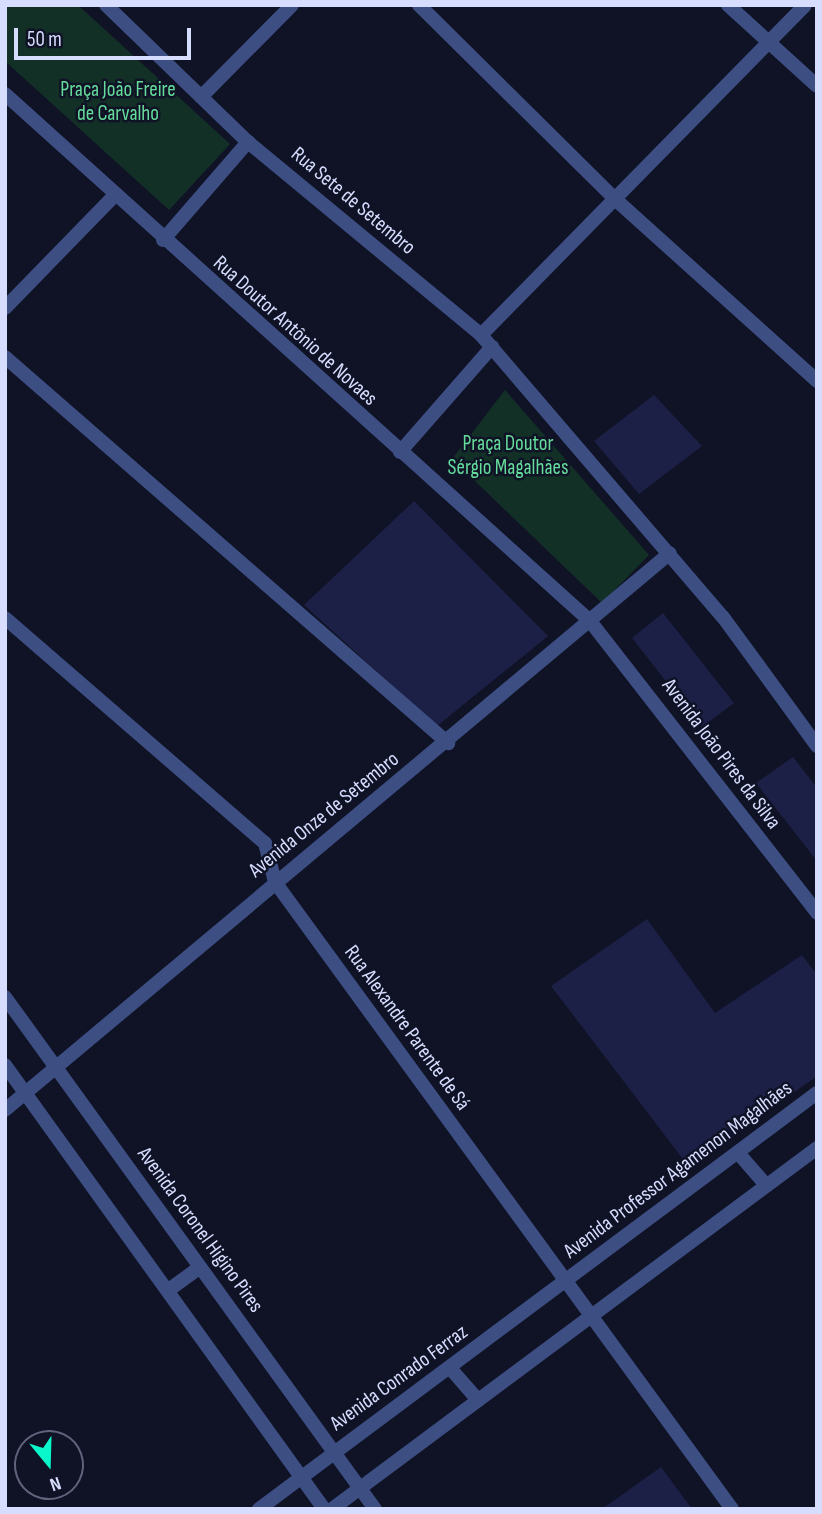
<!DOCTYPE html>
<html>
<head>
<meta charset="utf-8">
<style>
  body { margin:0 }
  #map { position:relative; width:822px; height:1514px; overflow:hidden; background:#101326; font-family:"Sofia Sans Condensed",sans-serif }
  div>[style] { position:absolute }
  .green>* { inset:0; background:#133027 }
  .building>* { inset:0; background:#1d2046 }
  .minor>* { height:14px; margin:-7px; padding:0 7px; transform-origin:7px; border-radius:7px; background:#3d4e83 }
  .tertiary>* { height:14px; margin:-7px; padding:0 7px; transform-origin:7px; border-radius:7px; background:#3d4e83 }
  span { translate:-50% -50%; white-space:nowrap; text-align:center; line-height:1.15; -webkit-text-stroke:5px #101326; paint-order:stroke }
  .park-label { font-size:21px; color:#64dc9b }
  .street-label { font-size:21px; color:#d6ddfe }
  .frame { position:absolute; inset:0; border:7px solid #d6ddfe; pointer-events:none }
  .north { position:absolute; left:14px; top:1430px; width:70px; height:70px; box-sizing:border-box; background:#101326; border:2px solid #5f647c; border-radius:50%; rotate:161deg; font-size:19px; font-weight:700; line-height:28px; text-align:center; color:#d6ddfe }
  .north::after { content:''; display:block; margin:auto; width:24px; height:32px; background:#09f7ca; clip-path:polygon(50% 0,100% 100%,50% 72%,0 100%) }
  .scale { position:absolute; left:14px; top:28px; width:177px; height:32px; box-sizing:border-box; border:4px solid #d6ddfe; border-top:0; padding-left:9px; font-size:21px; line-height:24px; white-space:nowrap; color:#d6ddfe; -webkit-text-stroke:5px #101326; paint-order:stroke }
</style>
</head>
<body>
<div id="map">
  <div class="green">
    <i style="clip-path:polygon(5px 5px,78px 5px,230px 144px,169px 210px,5px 61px)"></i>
    <i style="clip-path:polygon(505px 390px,649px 555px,602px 603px,452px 459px)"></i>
  </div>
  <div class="building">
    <i style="clip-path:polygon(654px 395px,702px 446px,639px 494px,594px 441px)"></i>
    <i style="clip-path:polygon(414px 501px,548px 636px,437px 726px,304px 605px)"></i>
    <i style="clip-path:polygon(663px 613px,734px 703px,702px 727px,632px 638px)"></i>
    <i style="clip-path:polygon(793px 757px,817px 788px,817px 861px,756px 783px)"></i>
    <i style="clip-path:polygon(647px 919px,715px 1013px,802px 955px,817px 975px,817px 1076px,689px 1167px,551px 986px)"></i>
    <i style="clip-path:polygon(661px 1467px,692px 1509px,602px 1509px)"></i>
  </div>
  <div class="minor">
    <i style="left:419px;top:5px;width:276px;rotate:44.7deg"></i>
    <i style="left:615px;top:199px;width:272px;rotate:42deg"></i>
    <i style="left:728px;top:5px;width:120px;rotate:42.3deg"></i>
    <i style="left:201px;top:97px;width:129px;rotate:-45.3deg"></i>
    <i style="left:163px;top:240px;width:130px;rotate:-49.1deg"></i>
    <i style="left:5px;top:308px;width:159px;rotate:-45.8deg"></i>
    <i style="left:481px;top:335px;width:462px;rotate:-45.5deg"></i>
    <i style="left:5px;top:357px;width:588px;rotate:41.07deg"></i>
    <i style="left:400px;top:452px;width:140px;rotate:-48.8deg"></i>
    <i style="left:5px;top:618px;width:344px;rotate:40.9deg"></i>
    <i style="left:265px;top:843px;width:40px;rotate:75.6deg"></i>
    <i style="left:275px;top:882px;width:776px;rotate:53.91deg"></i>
    <i style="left:5px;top:997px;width:632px;rotate:54.15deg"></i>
    <i style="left:5px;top:1065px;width:547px;rotate:54.3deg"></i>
    <i style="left:5px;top:1110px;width:867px;rotate:-39.95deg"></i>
    <i style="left:170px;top:1289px;width:37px;rotate:-36deg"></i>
  </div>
  <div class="tertiary">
    <i style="left:106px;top:5px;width:197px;rotate:44deg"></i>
    <i style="left:248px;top:142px;width:303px;rotate:39.6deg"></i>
    <i style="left:481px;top:335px;width:372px;rotate:49.4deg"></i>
    <i style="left:723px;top:617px;width:160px;rotate:53.9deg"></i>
    <i style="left:5px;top:94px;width:787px;rotate:42.01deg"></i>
    <i style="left:590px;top:621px;width:370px;rotate:52.1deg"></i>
    <i style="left:739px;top:1154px;width:40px;rotate:49deg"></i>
    <i style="left:450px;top:1368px;width:43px;rotate:48.8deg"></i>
    <i style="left:259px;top:1509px;width:696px;rotate:-36.71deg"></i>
    <i style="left:332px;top:1509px;width:605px;rotate:-36.66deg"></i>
  </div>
  <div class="park-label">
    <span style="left:118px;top:102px">Praça João Freire<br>de Carvalho</span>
    <span style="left:508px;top:456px">Praça Doutor<br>Sérgio Magalhães</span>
  </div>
  <div class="street-label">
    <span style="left:353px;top:201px;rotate:40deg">Rua Sete de Setembro</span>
    <span style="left:295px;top:331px;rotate:42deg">Rua Doutor Antônio de Novaes</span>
    <span style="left:721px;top:754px;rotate:53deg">Avenida João Pires da Silva</span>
    <span style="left:324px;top:815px;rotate:-39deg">Avenida Onze de Setembro</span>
    <span style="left:407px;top:1028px;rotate:54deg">Rua Alexandre Parente de Sá</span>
    <span style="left:678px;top:1170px;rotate:-37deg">Avenida Professor Agamenon Magalhães</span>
    <span style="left:200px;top:1230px;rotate:54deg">Avenida Coronel Higino Pires</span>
    <span style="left:399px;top:1378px;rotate:-36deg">Avenida Conrado Ferraz</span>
  </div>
  <div class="frame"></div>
  <div class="north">N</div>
  <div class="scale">50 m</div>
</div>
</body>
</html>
